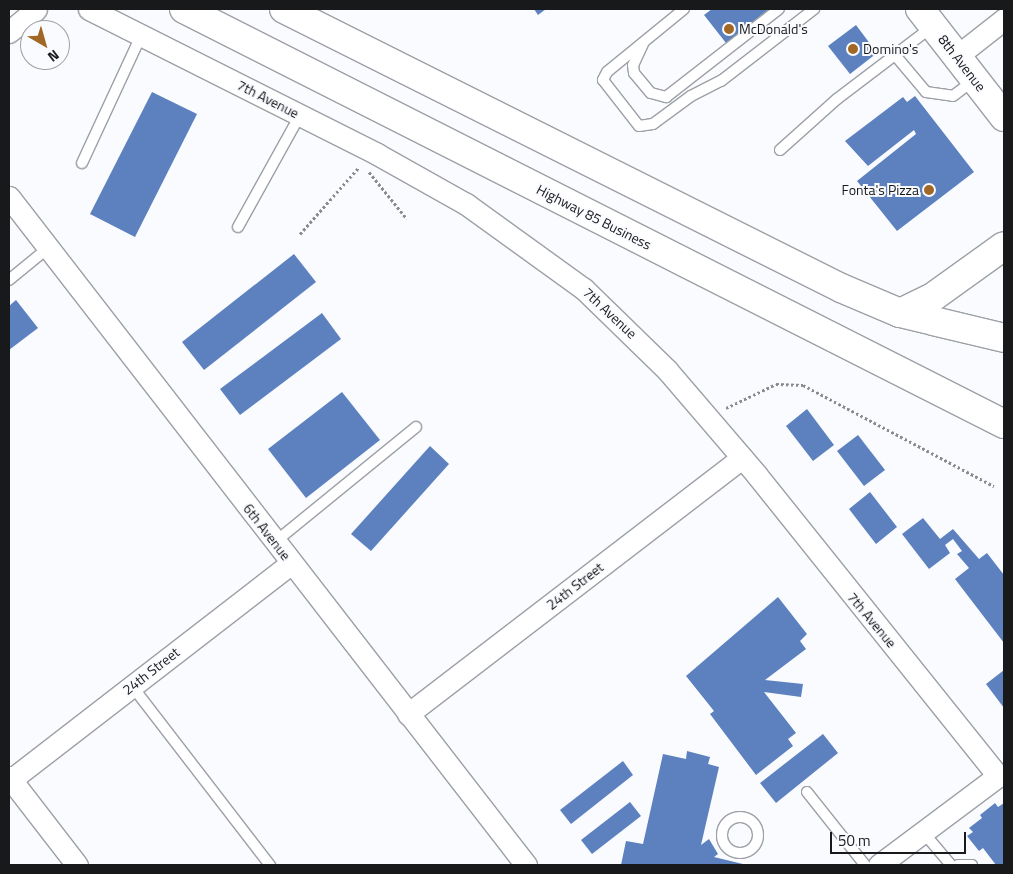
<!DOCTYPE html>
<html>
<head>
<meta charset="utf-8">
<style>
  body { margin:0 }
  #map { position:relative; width:1013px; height:874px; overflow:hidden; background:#f9fbff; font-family:"Titillium Web",sans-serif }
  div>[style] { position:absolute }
  .building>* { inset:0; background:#5d81be }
  .path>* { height:3px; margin-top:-1.5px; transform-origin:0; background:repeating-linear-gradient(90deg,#898b8d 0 2.5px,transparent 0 5px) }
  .roads { filter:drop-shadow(1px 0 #9da0a5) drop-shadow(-1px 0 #9da0a5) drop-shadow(0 1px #9da0a5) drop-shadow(0 -1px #9da0a5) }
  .lane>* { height:10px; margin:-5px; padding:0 5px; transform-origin:5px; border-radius:5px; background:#fff }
  .lane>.ring { margin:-5px; padding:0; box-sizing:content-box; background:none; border:10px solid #fff; border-radius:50% }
  .street>* { height:21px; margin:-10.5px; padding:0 10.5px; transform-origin:10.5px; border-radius:10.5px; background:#fff }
  .secondary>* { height:28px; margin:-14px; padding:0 14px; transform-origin:14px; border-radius:14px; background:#fff }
  .primary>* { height:28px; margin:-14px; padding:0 14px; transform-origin:14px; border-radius:14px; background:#fff }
  .dots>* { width:14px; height:14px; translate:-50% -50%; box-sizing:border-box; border:2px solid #f9fbff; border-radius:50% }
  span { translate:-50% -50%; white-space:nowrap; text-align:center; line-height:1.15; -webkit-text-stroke:4px #f9fbff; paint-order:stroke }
  .poi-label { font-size:14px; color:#18191a }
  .left { translate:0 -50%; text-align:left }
  .right { translate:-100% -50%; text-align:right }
  .street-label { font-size:14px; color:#18191a }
  .frame { position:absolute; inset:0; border:10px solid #18191a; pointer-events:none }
  .north { position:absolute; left:20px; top:20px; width:50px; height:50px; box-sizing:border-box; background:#f9fbff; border:1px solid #9fa1a3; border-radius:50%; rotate:142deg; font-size:14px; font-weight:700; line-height:20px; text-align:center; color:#18191a }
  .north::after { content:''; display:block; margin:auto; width:18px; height:22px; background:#a06725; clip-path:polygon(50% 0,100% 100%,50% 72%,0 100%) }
  .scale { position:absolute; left:830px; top:832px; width:136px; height:22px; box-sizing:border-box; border:2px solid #18191a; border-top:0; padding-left:6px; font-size:15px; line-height:18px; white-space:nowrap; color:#18191a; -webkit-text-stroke:4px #f9fbff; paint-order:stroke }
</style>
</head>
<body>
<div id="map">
  <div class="building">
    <i style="clip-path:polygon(534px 9px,546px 9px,538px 15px)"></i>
    <i style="clip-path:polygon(712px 9px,769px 9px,726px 43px,704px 15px)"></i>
    <i style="clip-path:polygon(856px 25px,877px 53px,850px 74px,828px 46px)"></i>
    <i style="clip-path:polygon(152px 92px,197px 114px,135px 237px,90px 214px)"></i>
    <i style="clip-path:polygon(915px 96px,974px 172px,897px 231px,857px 181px,916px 134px,914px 130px,868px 166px,845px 141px,903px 97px,907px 102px)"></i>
    <i style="clip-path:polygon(294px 254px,316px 282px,204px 370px,182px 342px)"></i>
    <i style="clip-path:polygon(16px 300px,38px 328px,9px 350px,9px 306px)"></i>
    <i style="clip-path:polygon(322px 313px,341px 339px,240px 415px,220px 389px)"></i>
    <i style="clip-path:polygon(342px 392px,380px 440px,306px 498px,268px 449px)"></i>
    <i style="clip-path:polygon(807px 409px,834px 445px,813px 461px,786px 426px)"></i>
    <i style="clip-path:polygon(858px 435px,885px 470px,864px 486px,837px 451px)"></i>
    <i style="clip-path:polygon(430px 446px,449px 464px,371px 551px,351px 534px)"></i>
    <i style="clip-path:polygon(870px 492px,897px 527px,876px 544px,849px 509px)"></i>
    <i style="clip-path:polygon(923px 518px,940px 539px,953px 529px,979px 559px,987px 553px,1004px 575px,1004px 643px,955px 579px,969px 568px,957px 554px,962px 551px,953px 539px,945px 545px,950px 553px,929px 569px,902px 534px)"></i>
    <i style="clip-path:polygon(778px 597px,807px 634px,800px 641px,806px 649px,765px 680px,803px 684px,801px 697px,764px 692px,796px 733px,788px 739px,793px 746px,756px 775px,710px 714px,714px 711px,686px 676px)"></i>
    <i style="clip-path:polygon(1004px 670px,1004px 708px,986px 684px)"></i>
    <i style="clip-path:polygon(823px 734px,838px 753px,776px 803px,760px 783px)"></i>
    <i style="clip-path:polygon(687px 751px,710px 757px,708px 764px,719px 767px,701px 845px,709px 839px,718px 854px,714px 857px,747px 865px,621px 865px,626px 841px,643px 844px,663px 754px,686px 759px)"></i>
    <i style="clip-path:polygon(623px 761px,633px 775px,571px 824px,560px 810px)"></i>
    <i style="clip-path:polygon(630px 802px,641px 816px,592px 854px,581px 840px)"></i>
    <i style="clip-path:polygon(995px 803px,998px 807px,1004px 803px,1004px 865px,996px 865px,983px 848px,979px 851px,967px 836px,973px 832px,969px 828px,982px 818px,980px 815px)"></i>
  </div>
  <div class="path">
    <i style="left:369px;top:172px;width:60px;rotate:51deg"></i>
    <i style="left:300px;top:234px;width:89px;rotate:-48.6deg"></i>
    <i style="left:726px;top:408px;width:55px;rotate:-25.6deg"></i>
    <i style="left:776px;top:384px;width:27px;rotate:2deg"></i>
    <i style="left:803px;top:385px;width:216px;rotate:27.9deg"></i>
  </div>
  <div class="roads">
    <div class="lane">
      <i style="left:684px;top:9px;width:99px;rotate:140.7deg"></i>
      <i style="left:607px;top:72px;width:9px;rotate:117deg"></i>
      <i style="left:603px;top:80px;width:58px;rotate:52deg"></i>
      <i style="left:639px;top:126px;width:14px;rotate:-8deg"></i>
      <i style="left:653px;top:124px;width:47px;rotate:-36.4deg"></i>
      <i style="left:691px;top:96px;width:34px;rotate:-27deg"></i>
      <i style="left:721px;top:81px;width:118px;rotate:-37.7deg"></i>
      <i style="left:643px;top:44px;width:23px;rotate:115deg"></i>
      <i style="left:633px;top:65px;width:8px;rotate:83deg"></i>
      <i style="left:634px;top:73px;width:26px;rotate:50deg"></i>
      <i style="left:651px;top:93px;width:16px;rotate:15deg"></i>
      <i style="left:666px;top:97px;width:143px;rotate:-37.9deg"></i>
      <i style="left:895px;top:55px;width:48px;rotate:50deg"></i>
      <i style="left:926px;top:92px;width:27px;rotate:8deg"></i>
      <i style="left:953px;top:96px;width:26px;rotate:-37deg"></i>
      <i style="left:780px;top:150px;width:76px;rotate:-41.8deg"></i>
      <i style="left:837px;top:99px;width:121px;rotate:-37.2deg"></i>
      <i style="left:82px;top:163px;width:140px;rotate:-65.1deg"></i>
      <i style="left:238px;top:227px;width:128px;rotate:-61deg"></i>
      <i style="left:9px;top:280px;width:50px;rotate:-39.4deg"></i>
      <i style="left:275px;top:542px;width:182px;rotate:-39.2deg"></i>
      <i style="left:132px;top:686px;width:226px;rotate:52.4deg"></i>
      <i style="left:807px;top:792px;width:93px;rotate:51.5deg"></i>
      <i class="ring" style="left:722px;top:817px;width:26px;height:26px"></i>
      <i style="left:923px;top:832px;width:43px;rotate:49.7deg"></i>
      <i style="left:958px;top:865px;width:14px"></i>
    </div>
    <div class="street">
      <i style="left:89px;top:9px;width:322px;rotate:26.7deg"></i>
      <i style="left:377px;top:154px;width:102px;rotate:29.3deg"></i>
      <i style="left:466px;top:204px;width:145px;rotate:35.8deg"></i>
      <i style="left:584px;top:289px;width:116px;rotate:44.3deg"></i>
      <i style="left:667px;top:370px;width:137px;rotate:49.4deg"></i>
      <i style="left:756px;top:474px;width:387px;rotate:51.3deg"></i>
      <i style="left:998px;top:776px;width:149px;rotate:143.2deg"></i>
      <i style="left:9px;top:32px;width:35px;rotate:-40deg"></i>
      <i style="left:957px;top:56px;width:60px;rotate:-38.2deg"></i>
      <i style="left:9px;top:197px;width:845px;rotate:52.26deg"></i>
      <i style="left:408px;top:714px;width:421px;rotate:-37.5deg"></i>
      <i style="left:9px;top:777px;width:111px;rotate:52.3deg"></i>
      <i style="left:12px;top:779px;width:353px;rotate:-37.7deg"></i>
    </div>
    <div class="secondary">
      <i style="left:920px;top:9px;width:137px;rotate:52.1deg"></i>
    </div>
    <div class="primary">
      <i style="left:184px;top:9px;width:919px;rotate:26.84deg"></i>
      <i style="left:284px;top:9px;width:623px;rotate:26.61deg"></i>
      <i style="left:841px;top:288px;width:64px;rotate:23deg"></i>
      <i style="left:900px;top:313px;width:107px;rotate:13.5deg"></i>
      <i style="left:900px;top:313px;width:37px;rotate:-26deg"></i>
      <i style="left:933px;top:297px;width:87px;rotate:-35.7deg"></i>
    </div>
  </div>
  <div class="dots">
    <i style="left:729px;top:29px;background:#a06725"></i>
    <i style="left:853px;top:49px;background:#a06725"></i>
    <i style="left:929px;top:190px;background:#a06725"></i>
  </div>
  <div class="poi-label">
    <span class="left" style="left:739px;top:29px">McDonald's</span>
    <span class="left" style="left:863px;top:49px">Domino's</span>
    <span class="right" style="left:919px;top:190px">Fonta's Pizza</span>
  </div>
  <div class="street-label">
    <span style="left:962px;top:63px;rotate:52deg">8th Avenue</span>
    <span style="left:268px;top:99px;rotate:27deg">7th Avenue</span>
    <span style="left:594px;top:217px;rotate:27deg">Highway 85 Business</span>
    <span style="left:610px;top:313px;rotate:43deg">7th Avenue</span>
    <span style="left:267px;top:532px;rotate:52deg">6th Avenue</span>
    <span style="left:575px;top:586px;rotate:-38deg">24th Street</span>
    <span style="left:872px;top:620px;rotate:50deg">7th Avenue</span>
    <span style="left:151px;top:671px;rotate:-38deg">24th Street</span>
  </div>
  <div class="frame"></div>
  <div class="north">N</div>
  <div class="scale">50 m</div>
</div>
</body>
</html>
